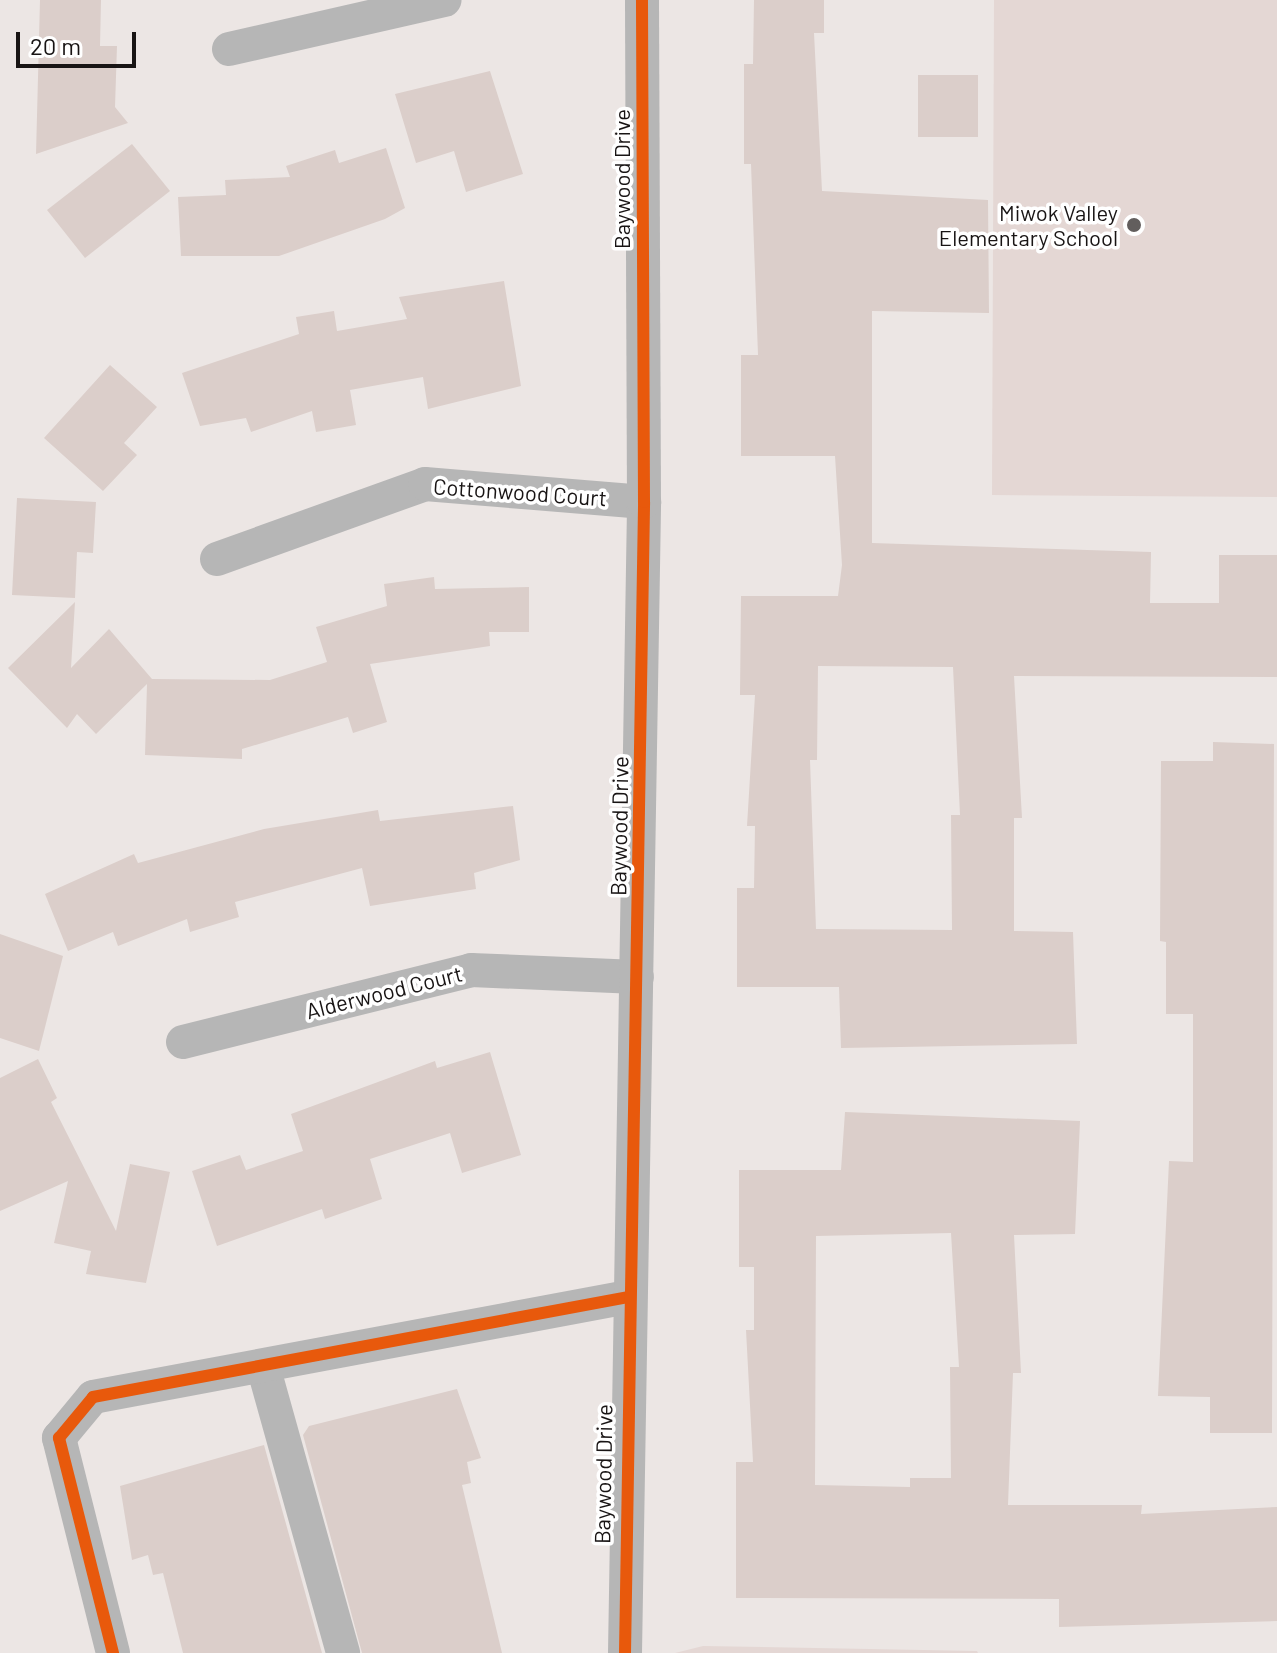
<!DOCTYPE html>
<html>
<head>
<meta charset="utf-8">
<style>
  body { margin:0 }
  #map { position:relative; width:1277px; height:1653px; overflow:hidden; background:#ece6e4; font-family:Barlow,sans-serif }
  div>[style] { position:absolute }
  .built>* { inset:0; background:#e4d7d4 }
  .building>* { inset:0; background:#dbceca }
  .street>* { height:34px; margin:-17px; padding:0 17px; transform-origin:17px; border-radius:17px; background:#b6b6b6 }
  .cycleway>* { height:12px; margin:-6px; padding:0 6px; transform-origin:6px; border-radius:6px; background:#e8590c }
  .dots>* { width:22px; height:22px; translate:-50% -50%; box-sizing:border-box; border:4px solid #fff; border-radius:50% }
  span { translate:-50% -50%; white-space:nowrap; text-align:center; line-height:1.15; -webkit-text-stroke:7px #fff; paint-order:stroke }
  .street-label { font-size:22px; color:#181414 }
  .poi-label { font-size:22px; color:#181414 }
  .right { translate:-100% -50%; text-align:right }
  .scale { position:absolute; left:16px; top:32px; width:120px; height:36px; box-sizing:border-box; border:4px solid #181414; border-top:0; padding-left:10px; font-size:24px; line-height:28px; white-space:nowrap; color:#181414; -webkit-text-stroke:6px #fff; paint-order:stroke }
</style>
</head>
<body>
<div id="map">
  <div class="built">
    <i style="clip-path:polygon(994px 0,1277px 0,1277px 497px,992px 495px)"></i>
    <i style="clip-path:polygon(703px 1646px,977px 1651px,978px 1653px,675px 1653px)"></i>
  </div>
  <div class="building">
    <i style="clip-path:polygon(40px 0,101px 0,100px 46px,117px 46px,115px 107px,128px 123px,36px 154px)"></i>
    <i style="clip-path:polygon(evenodd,754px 0,824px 0,824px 33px,814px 33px,822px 191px,988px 200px,989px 313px,872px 311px,872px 543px,1151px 552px,1150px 603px,1219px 603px,1219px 555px,1277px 555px,1277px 677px,1014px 676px,1022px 818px,1014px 818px,1014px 931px,1073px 932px,1077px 1044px,841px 1048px,839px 987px,737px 987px,737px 888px,754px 888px,755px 826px,747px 826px,755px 695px,740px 695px,741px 596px,838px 596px,842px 565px,835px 456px,741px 456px,741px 355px,758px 355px,751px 164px,744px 164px,744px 64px,753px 64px,754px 0,818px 666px,953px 667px,960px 815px,951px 815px,952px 930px,816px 929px,810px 760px,817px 760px,818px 666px)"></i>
    <i style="clip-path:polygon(490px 71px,523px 174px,466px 192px,454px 151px,416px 163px,395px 94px)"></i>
    <i style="clip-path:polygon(918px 75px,978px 75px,978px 137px,918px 137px)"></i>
    <i style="clip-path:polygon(132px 144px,170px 191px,85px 258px,47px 210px)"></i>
    <i style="clip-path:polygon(386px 148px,405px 208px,385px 219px,279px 256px,181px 256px,178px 197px,226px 195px,225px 180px,290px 177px,286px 166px,335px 150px,339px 163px)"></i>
    <i style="clip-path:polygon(504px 281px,521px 386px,428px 409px,423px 377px,350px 390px,356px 425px,316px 432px,312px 411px,251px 432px,246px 418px,200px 426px,182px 373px,299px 334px,296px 317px,334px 311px,337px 331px,407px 319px,399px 297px)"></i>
    <i style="clip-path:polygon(110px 365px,157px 407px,124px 443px,137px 455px,103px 491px,44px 438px)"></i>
    <i style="clip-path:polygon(17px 498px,96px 502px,93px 553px,77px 552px,75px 598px,12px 595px)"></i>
    <i style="clip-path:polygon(434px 577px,435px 589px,529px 587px,529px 632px,489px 632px,490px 646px,370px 664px,387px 722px,353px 733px,348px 717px,242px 749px,242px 759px,145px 755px,147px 684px,96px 734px,77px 714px,67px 728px,8px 668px,75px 602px,71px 668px,109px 629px,152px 679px,270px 680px,327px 662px,316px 627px,387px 606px,384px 584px)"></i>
    <i style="clip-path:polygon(1213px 742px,1274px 744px,1272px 1433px,1210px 1433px,1210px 1397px,1158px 1396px,1169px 1161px,1193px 1162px,1193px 1014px,1166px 1014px,1166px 942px,1160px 941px,1161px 761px,1213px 761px)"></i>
    <i style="clip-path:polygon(513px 806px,520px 860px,474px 873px,476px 889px,370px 906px,362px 868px,235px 902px,239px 917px,190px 932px,187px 919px,118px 946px,113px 932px,68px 951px,45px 894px,134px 854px,138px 863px,264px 829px,378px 810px,380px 821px)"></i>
    <i style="clip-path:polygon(0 934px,63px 956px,39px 1051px,0 1038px)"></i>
    <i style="clip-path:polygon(490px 1052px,521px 1155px,462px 1173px,450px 1133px,370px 1159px,382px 1199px,325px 1219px,322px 1209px,217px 1246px,192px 1171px,240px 1155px,246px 1170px,303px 1151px,291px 1114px,435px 1061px,437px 1068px)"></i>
    <i style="clip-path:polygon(38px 1059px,57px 1098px,51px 1102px,116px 1231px,130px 1164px,170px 1172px,146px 1283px,86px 1274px,91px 1251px,54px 1243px,68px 1181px,0 1211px,0 1078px)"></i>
    <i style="clip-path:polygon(evenodd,845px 1112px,1080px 1121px,1075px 1234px,1014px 1235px,1021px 1373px,1013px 1373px,1008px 1505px,1142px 1505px,1141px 1514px,1277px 1507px,1277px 1621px,1059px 1627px,1059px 1599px,736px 1598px,736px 1462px,753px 1462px,746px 1330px,754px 1330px,754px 1267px,739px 1267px,739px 1170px,841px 1170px,845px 1112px,951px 1233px,959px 1367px,950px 1367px,951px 1478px,910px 1478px,910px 1487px,815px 1485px,816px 1236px,951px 1233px)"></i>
    <i style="clip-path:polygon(457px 1389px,481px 1458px,467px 1462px,471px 1483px,462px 1485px,502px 1653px,362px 1653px,303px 1435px,309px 1426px)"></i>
    <i style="clip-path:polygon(264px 1445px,322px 1653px,183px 1653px,163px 1573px,153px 1575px,148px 1555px,132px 1560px,120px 1486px)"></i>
  </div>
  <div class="street">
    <i style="left:229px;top:49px;width:221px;rotate:-12.8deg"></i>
    <i style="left:217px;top:559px;width:221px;rotate:-19.8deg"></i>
    <i style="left:425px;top:484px;width:220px;rotate:4.7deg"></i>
    <i style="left:183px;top:1042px;width:297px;rotate:-14deg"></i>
    <i style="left:471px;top:970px;width:166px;rotate:2.4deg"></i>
    <i style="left:263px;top:1366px;width:298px;rotate:74.4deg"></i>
    <i style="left:113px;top:1653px;width:222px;rotate:-104.1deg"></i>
    <i style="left:59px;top:1438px;width:53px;rotate:-50.3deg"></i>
    <i style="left:93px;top:1397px;width:544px;rotate:-10.59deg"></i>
    <i style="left:625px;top:1653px;width:1151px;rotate:-89.05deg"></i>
    <i style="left:644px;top:502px;width:502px;rotate:-90.23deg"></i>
  </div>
  <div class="cycleway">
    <i style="left:113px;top:1653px;width:222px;rotate:-104.1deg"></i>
    <i style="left:59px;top:1438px;width:53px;rotate:-50.3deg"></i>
    <i style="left:93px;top:1397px;width:544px;rotate:-10.59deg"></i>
    <i style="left:625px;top:1653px;width:1151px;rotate:-89.05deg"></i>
    <i style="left:644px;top:502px;width:502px;rotate:-90.23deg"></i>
  </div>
  <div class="dots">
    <i style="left:1134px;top:225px;background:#625e5d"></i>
  </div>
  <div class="street-label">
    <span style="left:622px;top:179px;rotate:-90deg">Baywood Drive</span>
    <span style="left:520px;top:492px;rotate:4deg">Cottonwood Court</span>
    <span style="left:619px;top:826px;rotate:-89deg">Baywood Drive</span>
    <span style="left:384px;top:992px;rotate:-14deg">Alderwood Court</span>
    <span style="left:603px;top:1474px;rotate:-89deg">Baywood Drive</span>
  </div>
  <div class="poi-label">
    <span class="right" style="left:1118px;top:225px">Miwok Valley<br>Elementary School</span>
  </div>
  <div class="scale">20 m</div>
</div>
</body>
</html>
